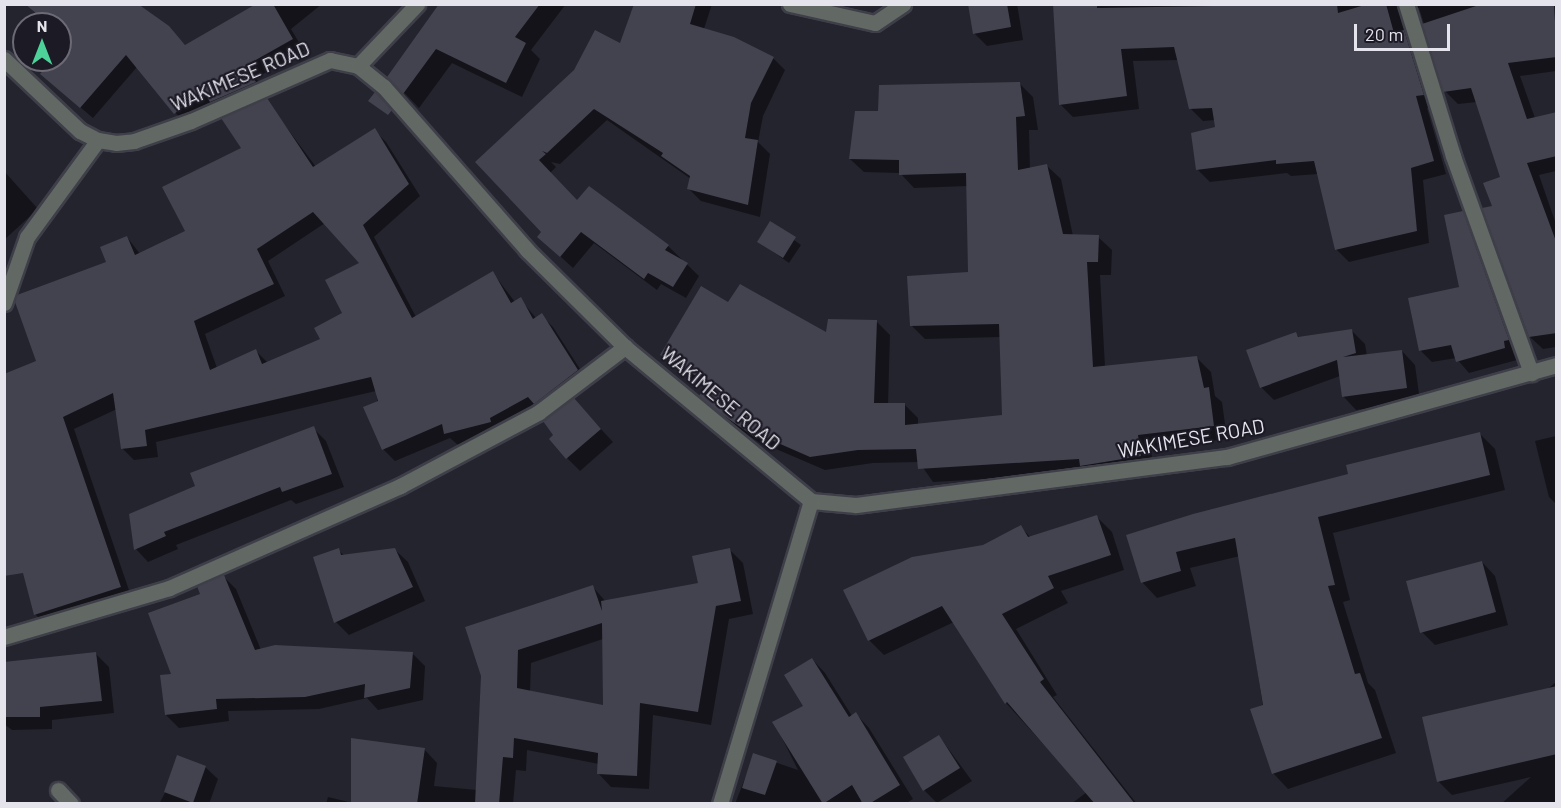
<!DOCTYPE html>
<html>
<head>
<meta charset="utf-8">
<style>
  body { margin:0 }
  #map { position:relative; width:1561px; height:808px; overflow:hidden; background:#24242f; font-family:Barlow,sans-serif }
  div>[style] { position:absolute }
  .shadow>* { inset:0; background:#0007 }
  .building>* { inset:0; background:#43424f }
  .roads { filter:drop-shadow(2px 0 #3f3f49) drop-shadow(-2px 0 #3f3f49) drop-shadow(0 2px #3f3f49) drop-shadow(0 -2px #3f3f49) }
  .minor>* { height:15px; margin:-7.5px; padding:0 7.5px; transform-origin:7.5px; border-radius:7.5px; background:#626965 }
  span { translate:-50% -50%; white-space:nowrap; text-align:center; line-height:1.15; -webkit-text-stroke:4.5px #1b1a25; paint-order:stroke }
  .street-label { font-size:20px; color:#e5e4ec }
  .frame { position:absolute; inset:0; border:6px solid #e5e4ec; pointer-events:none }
  .north { position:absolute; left:12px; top:12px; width:60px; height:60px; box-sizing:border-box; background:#1b1a25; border:2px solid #6c6b75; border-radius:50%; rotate:0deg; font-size:16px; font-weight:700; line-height:24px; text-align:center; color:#e5e4ec }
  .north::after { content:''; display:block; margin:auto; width:21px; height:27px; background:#4dd39a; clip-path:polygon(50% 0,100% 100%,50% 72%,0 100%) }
  .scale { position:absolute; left:1354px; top:24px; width:96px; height:27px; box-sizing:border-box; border:3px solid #e5e4ec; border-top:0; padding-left:8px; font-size:18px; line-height:21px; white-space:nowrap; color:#e5e4ec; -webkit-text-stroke:4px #1b1a25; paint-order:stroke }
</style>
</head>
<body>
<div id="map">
  <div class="shadow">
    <i style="clip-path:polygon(259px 4px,322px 4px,291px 29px,304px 51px,256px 78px,267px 94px,186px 125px,137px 67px,93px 118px,54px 85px,54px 60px,60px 60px,60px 53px,168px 27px,186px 46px)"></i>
    <i style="clip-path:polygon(441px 4px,566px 4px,531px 50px,540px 59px,522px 97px,452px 63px,419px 108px,388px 76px)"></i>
    <i style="clip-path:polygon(635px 4px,712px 4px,704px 29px,773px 58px,785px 70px,763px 116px,758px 142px,770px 154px,760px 217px,701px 201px,689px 189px,691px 179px,607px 120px,560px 164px,551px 162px,556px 167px,550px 173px,577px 202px,589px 188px,668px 246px,699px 276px,686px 298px,661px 284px,657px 290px,594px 243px,573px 268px,539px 237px,543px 232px,477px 162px,621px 45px)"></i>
    <i style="clip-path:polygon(969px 4px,1017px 4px,1023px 40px,987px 46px,974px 33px)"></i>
    <i style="clip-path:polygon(1055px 4px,1556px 4px,1556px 71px,1520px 76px,1535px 118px,1556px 114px,1556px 171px,1539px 175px,1556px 224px,1556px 347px,1543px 349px,1530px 337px,1494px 207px,1502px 178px,1477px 102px,1458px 104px,1445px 91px,1419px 8px,1412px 9px,1436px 107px,1427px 108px,1446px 174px,1423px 180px,1429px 243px,1349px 262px,1336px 249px,1318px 174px,1291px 176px,1287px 173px,1210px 182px,1197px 169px,1217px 128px,1215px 120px,1203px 121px,1190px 108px,1178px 60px,1133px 61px,1139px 109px,1073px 117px,1060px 104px)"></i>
    <i style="clip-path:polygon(1019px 83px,1033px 97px,1038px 130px,1029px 130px,1030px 169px,1047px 166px,1061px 179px,1073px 236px,1098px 237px,1112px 250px,1111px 275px,1100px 275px,1105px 367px,1197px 358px,1211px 372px,1215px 396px,1222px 402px,1227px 439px,1151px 448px,1153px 469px,933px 482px,919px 462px,873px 463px,825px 470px,769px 446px,767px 448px,738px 428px,701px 396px,707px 387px,676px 368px,662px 354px,728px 304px,827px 334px,877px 322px,890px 335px,888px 405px,905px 405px,918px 418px,918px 425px,1003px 417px,1001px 337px,925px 339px,912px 326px,970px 274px,967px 186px,914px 188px,900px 173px,864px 172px,850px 159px,880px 113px)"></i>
    <i style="clip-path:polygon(evenodd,266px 100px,316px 167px,374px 130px,386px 142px,420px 196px,374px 237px,416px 317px,493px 273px,515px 302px,520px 299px,536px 318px,541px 315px,553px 327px,589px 383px,502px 434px,458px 445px,450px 438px,395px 461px,383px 449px,376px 391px,156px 442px,158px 457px,134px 460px,122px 448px,117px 409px,74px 429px,132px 599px,47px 626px,35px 614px,38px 362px,127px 237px,140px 254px,187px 232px,243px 148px,266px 100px,325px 223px,361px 263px,344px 314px,322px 340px,268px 363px,256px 351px,217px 368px,205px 334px,285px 296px,268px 261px,325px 223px)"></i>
    <i style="clip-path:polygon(4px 171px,38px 209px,4px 240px)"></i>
    <i style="clip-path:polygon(1462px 213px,1474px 225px,1520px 352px,1515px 353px,1517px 360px,1469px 373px,1456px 358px,1432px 362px,1420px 350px,1461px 288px)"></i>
    <i style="clip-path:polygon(770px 223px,801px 245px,789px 263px,759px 242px)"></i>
    <i style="clip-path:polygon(1352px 331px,1365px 344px,1367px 356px,1402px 351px,1415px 365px,1420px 401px,1356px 410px,1343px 396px,1340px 376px,1274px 400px,1261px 387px,1296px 334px,1300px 338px)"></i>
    <i style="clip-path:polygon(574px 400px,613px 442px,580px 471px,567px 458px)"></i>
    <i style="clip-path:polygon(313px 428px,326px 441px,344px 487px,296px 504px,291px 500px,176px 545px,178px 549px,148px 562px,136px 549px,197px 487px)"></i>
    <i style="clip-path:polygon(1479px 433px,1495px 449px,1505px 490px,1333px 533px,1350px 600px,1343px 602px,1368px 683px,1375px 690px,1396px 753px,1288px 789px,1273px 773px,1240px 556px,1190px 568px,1196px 586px,1157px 598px,1142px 582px,1128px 536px,1350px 475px)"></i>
    <i style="clip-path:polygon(1556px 436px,1556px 504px,1549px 497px,1535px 441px)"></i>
    <i style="clip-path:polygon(1097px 517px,1112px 532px,1124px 570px,1061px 591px,1068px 603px,1016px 629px,1057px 695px,1053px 697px,1137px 804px,1071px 804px,1087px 792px,1006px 703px,954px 622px,884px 655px,869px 640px,983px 546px,1021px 527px,1031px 538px)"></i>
    <i style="clip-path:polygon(394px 549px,408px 562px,425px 601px,349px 635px,336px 622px,314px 558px,338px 550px,345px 556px)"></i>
    <i style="clip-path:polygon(evenodd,730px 550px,743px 563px,753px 614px,729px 619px,711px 725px,653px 715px,649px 789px,611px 787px,598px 773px,599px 764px,527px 750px,526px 771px,516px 770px,513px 804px,326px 804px,328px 797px,353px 803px,424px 749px,437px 763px,434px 786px,477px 790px,483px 675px,592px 586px,606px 602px,700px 584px,730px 550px,603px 639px,604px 707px,530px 692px,531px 663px,603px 639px)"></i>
    <i style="clip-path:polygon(1482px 562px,1495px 576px,1508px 625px,1435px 645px,1422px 632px)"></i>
    <i style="clip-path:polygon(223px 576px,236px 589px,261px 650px,412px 653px,425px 666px,423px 700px,378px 710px,367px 698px,319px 709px,228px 711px,229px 721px,179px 728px,166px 715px,173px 675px,202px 595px)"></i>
    <i style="clip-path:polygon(96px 654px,109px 667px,114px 713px,52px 720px,52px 729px,12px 730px,4px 724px,4px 663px)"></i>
    <i style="clip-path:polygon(812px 659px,825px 673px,852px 716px,856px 714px,869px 728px,913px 799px,905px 804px,865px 804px,863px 800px,858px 804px,735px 804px,754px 755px,798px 770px,774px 722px,805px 706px)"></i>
    <i style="clip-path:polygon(1556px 682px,1556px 804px,1501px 804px,1531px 777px,1452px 795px,1438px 781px)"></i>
    <i style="clip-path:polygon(939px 736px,972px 781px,937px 803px,924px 790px)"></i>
    <i style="clip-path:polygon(205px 767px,218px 779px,209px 804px,159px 804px,166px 791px)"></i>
  </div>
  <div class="building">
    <i style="clip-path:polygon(25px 4px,138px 4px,169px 26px,185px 45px,256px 4px,273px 4px,293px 39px,245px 66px,256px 82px,210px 102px,203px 91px,174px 114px,126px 55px,80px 108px,40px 74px,52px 60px,60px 60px,60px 50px,69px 40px,60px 32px,60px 24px,49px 24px)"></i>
    <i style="clip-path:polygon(439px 4px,540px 4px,515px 37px,526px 43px,506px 83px,436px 49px,403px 94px,387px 77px)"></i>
    <i style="clip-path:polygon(634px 4px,696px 4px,690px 24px,734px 37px,774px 57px,751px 103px,745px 138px,758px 140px,748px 205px,687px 189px,690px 176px,661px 156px,663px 153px,594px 109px,547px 153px,542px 151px,546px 154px,539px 160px,577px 200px,589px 186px,669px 245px,665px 250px,688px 263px,673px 287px,648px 273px,644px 279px,581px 232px,560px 257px,537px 237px,541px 232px,475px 162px,574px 70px,595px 30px,620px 43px)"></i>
    <i style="clip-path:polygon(968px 4px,1007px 4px,1011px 27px,973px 34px)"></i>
    <i style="clip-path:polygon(1053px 4px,1097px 4px,1097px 8px,1337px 4px,1338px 13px,1368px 4px,1386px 4px,1394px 33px,1404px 30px,1424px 95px,1416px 96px,1434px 161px,1411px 168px,1417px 231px,1335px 250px,1314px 161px,1276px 164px,1276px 160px,1196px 170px,1191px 133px,1215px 127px,1212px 108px,1189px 109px,1174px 47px,1121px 49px,1127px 96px,1059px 105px)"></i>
    <i style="clip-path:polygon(1482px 4px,1554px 4px,1557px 57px,1508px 63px,1527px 119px,1557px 112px,1557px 156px,1527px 163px,1557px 244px,1557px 333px,1529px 337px,1482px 208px,1492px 206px,1483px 183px,1500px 177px,1471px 88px,1443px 92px,1422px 24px)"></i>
    <i style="clip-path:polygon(1020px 82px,1025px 116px,1016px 117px,1018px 170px,1047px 164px,1063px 234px,1099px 235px,1098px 262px,1087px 262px,1093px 367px,1197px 356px,1204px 388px,1209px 387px,1214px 426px,1138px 435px,1141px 456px,1080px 466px,1079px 459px,918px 469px,916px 449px,858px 450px,810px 457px,755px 433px,753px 436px,723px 415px,699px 396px,708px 383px,660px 355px,701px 286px,728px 302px,740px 284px,826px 332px,828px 319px,877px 320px,874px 403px,905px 403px,905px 425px,1002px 415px,999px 324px,910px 326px,907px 276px,968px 272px,966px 173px,899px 175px,899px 160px,849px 159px,855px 111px,878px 111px,879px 85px)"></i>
    <i style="clip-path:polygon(375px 92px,392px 110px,388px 115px,368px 101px)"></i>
    <i style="clip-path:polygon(evenodd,267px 98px,313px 167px,375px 128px,409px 184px,363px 225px,412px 318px,493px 271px,511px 303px,521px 297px,533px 319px,542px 313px,578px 370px,534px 404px,528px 397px,490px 418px,491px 422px,444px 434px,442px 424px,382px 450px,363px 407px,378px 401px,371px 377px,145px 430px,147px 446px,121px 449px,113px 393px,63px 417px,121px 587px,34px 615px,23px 573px,4px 576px,4px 374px,36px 361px,15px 302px,17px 295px,106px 262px,100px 247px,127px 236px,135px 255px,185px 231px,162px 187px,241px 148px,221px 118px,267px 98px,313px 212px,359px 263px,325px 280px,342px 313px,314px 328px,320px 339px,262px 364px,256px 349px,210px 370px,194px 321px,274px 284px,257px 249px,313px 212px)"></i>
    <i style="clip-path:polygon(1463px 211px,1509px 340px,1504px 341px,1505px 348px,1456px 362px,1451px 345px,1419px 351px,1408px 298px,1459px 287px,1444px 215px)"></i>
    <i style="clip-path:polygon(770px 221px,796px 237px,783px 258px,757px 242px)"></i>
    <i style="clip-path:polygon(1352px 329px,1356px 353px,1343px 357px,1402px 350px,1407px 388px,1342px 397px,1337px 360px,1260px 388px,1246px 350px,1296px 332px,1298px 337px)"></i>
    <i style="clip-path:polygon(574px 398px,601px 429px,566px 459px,549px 439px,553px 435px,543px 421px)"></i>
    <i style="clip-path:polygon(314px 426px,332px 474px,282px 492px,280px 487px,164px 532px,166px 536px,134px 550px,129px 514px,195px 486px,190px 473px)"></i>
    <i style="clip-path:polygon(1480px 432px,1490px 475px,1318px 517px,1335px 585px,1328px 586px,1355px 674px,1360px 673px,1382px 738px,1272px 774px,1250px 709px,1263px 705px,1235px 538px,1176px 552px,1181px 571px,1141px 583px,1126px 535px,1193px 514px,1348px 474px,1346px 465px)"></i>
    <i style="clip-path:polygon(1097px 515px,1111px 555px,1048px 576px,1054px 588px,1002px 614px,1044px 679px,1040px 682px,1135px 804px,1095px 804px,1007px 702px,1005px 704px,942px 606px,868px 641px,843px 590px,912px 557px,983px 545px,1021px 525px,1028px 537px)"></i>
    <i style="clip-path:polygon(339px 548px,341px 555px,395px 548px,413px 587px,334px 623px,313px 557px)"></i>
    <i style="clip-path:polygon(evenodd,730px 548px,741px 601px,716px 606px,698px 712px,640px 703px,637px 776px,597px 774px,598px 753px,514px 738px,513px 758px,503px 757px,499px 804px,475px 804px,481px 676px,465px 627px,593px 585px,602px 611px,601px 601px,698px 583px,692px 556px,730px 548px,602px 623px,603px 705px,517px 688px,518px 650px,602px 623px)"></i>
    <i style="clip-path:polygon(1482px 561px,1496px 612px,1420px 633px,1406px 581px)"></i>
    <i style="clip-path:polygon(224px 575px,255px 650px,275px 645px,413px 652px,410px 688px,364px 698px,365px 684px,305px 697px,216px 699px,217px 709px,165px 715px,160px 675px,171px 674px,148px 613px,200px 594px,197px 586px)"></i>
    <i style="clip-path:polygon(96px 652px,102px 701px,40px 707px,40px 717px,4px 717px,4px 662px)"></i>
    <i style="clip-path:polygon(812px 658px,849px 717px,856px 712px,900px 785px,869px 804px,863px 804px,852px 785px,823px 804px,772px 722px,803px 706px,784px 675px)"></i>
    <i style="clip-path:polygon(1557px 686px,1557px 754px,1437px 782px,1422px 717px)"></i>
    <i style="clip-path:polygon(939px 735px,960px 768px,923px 791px,903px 757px)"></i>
    <i style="clip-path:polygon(351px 738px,425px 748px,417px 804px,351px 804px)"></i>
    <i style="clip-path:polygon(753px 753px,777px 761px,765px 795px,742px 788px)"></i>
    <i style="clip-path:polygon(177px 755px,206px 766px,193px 803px,164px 792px)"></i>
  </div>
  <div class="roads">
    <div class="minor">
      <i style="left:790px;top:4px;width:87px;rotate:12.6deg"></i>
      <i style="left:875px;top:23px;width:34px;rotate:-34deg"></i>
      <i style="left:1406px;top:4px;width:159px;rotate:72.8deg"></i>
      <i style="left:1453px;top:156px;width:231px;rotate:70.2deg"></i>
      <i style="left:4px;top:59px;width:105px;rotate:43.5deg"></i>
      <i style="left:80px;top:131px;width:20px;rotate:27deg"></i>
      <i style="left:98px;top:140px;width:18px;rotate:9deg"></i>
      <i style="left:116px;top:143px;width:18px;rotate:-6deg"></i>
      <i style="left:134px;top:141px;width:60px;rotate:-19.3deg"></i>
      <i style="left:191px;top:121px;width:152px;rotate:-23.7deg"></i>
      <i style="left:330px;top:60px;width:29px;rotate:12deg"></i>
      <i style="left:358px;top:66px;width:33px;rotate:39deg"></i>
      <i style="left:384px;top:87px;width:217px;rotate:48.7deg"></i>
      <i style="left:527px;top:250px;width:138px;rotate:44.7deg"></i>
      <i style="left:625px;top:347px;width:241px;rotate:39.6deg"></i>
      <i style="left:811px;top:501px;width:45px;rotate:5.1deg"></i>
      <i style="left:856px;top:505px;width:374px;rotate:-7.4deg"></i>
      <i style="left:1227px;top:457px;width:342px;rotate:-15.6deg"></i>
      <i style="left:358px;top:66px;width:86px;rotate:-46.4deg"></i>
      <i style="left:4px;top:303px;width:70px;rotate:-70.8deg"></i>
      <i style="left:27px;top:237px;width:120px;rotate:-53.8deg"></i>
      <i style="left:4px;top:637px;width:172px;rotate:-16.5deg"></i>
      <i style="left:169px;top:588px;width:253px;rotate:-23.8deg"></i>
      <i style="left:400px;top:486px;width:157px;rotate:-28deg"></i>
      <i style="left:539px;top:412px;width:108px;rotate:-37.1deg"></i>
      <i style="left:58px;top:790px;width:19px;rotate:47deg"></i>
      <i style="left:720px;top:804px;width:316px;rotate:-73.3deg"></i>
    </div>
  </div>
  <div class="street-label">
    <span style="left:240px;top:76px;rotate:-23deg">WAKIMESE ROAD</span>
    <span style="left:721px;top:398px;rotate:40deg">WAKIMESE ROAD</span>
    <span style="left:1191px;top:438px;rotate:-10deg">WAKIMESE ROAD</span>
  </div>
  <div class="frame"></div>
  <div class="north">N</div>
  <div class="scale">20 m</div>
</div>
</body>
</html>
